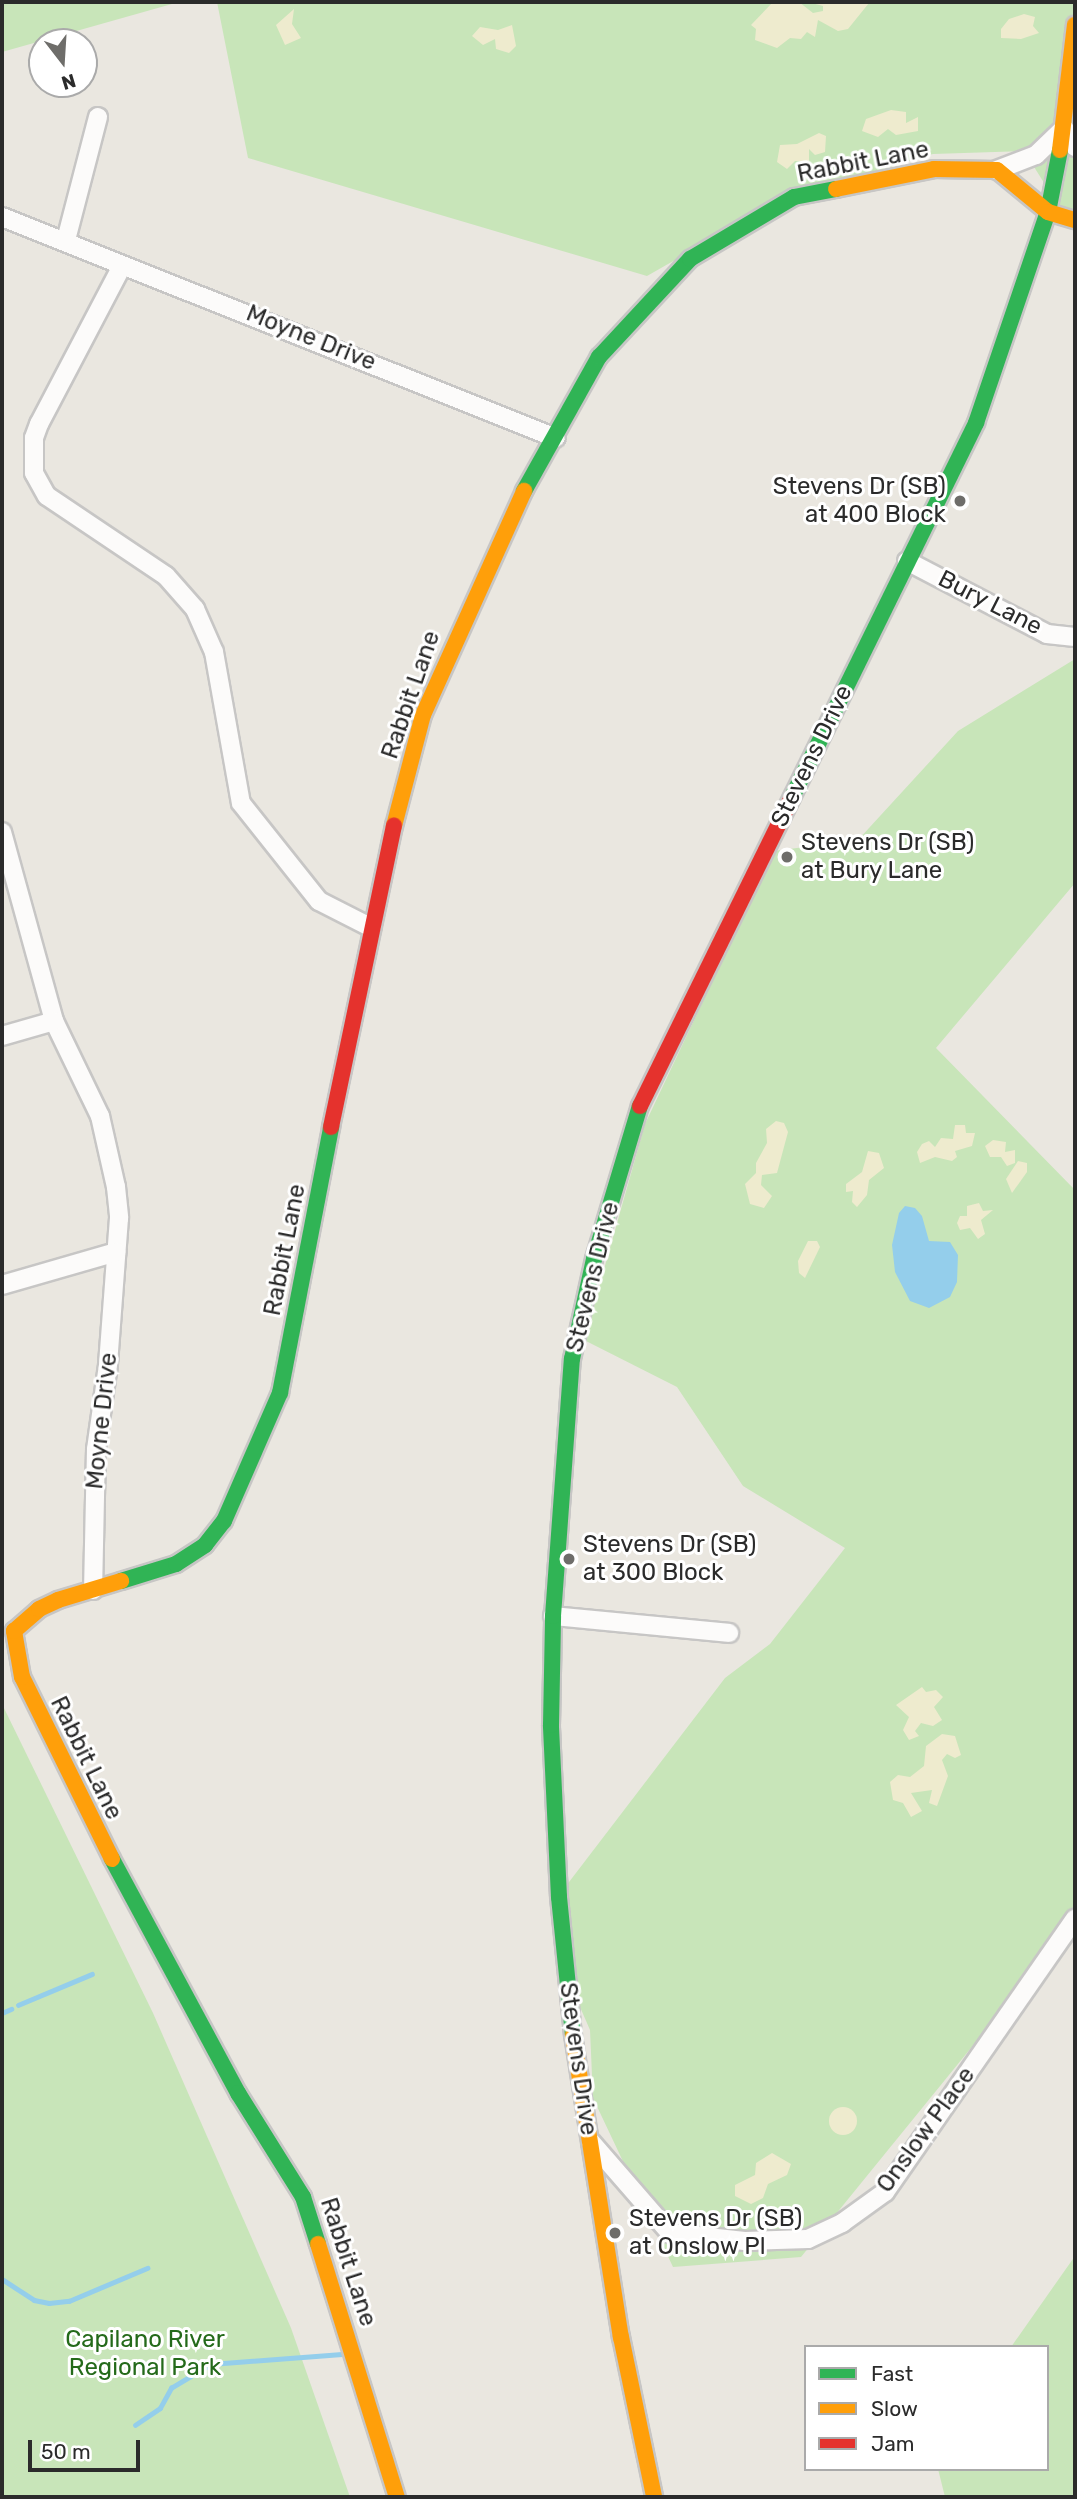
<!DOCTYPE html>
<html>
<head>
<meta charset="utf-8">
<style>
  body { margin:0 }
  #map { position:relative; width:1077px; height:2499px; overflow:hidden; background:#eae7e0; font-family:Rubik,sans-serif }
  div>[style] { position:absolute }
  .green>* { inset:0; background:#c8e5b9 }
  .sand>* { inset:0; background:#eeebce }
  .round { border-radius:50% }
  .water>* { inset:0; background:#94ceeb }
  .stream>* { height:4.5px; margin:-2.25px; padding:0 2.25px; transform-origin:2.25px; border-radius:2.25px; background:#94ceeb }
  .roads { filter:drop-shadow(2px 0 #c7c6c5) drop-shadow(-2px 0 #c7c6c5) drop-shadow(0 2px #c7c6c5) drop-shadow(0 -2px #c7c6c5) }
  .street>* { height:18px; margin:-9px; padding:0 9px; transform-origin:9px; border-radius:9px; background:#fcfbfa }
  .fast>* { height:16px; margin:-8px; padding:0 8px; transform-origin:8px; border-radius:8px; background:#30b455 }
  .slow>* { height:16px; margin:-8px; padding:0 8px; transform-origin:8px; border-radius:8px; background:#ff9f0a }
  .jam>* { height:16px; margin:-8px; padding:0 8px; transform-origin:8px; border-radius:8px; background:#e5322d }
  .dots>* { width:19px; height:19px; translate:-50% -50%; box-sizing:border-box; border:4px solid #fff; border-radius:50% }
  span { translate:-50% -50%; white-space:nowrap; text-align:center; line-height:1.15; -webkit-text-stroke:6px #fff; paint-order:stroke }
  .street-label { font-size:24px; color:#2b2b2b }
  .poi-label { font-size:24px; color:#2b2b2b }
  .right { translate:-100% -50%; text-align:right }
  .left { translate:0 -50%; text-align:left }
  .park-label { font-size:24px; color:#246a1a }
  .frame { position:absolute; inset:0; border:4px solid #2b2b2b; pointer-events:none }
  .legend { position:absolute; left:804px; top:2345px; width:245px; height:126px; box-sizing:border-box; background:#fff; border:2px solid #aaa; margin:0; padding:9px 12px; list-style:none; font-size:21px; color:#2b2b2b }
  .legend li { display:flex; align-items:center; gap:14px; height:35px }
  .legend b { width:35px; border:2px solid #aaa }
  .north { position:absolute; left:28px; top:28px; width:70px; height:70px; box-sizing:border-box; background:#fff; border:2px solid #aaa; border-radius:50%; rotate:163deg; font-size:19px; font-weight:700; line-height:28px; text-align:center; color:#2b2b2b }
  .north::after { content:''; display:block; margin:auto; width:24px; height:32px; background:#6e6d6a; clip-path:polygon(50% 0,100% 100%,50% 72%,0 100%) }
  .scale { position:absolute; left:28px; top:2440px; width:112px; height:32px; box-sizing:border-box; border:4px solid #2b2b2b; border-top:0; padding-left:9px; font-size:21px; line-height:24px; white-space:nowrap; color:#2b2b2b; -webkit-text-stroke:5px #fff; paint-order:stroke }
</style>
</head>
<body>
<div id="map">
  <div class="green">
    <i style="clip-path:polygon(2px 2px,179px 2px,2px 52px)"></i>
    <i style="clip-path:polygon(217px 2px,1075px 2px,1075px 232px,1024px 151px,933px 154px,782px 199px,647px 276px,248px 158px)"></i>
    <i style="clip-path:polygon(1075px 659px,1075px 883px,936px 1048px,1075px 1190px,1075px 1920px,801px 2257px,673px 2267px,593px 2098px,590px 2030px,580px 2007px,566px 1886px,725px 1678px,770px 1644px,845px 1548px,743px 1486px,677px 1387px,584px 1340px,645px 1124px,774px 851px,858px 840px,958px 731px)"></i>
    <i style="clip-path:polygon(2px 1704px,153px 2013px,291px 2328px,350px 2497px,2px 2497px)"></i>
    <i style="clip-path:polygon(1075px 2256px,1075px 2497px,945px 2497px,938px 2469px,1047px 2469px,1047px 2347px,1011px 2347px)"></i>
  </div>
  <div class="sand">
    <i style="clip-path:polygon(773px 2px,799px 2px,813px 13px,823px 11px,823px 6px,808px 2px,869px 3px,848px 29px,838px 31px,818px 20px,815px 37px,807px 32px,801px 39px,790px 38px,777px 48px,755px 40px,756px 29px,751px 25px)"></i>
    <i style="clip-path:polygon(294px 9px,292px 24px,301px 38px,285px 45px,276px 25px)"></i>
    <i style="clip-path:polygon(1024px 14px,1035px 17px,1033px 26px,1039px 33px,1021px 39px,1001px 38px,1001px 29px,1009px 19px)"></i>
    <i style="clip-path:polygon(512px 25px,516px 46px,509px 53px,496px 49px,495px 39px,483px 45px,472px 36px,480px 27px,498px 30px)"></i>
    <i style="clip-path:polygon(891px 110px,906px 112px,906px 123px,918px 117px,918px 131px,896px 135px,888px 129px,878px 137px,862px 131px,866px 119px)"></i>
    <i style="clip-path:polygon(819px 133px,826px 136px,825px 152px,815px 155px,809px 149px,809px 161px,795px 161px,787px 169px,777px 162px,780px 145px,797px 144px)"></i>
    <i style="clip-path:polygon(776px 1121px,784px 1123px,788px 1132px,777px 1173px,762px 1175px,761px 1185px,772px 1196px,764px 1208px,750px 1204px,745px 1184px,756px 1173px,756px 1163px,767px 1143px,766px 1129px)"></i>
    <i style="clip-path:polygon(955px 1125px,965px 1125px,966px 1133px,975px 1133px,972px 1146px,955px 1151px,957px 1157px,952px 1161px,935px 1157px,920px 1163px,917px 1152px,922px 1144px,929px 1141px,935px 1147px,941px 1138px,953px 1139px)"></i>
    <i style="clip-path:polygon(993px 1140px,1006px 1142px,1005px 1152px,1015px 1150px,1015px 1163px,1007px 1166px,1001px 1157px,990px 1157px,985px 1146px)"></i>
    <i style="clip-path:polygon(868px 1151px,879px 1153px,884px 1168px,869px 1180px,867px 1195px,857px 1207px,852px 1202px,853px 1191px,846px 1192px,846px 1184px,862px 1172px)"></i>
    <i style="clip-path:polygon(1018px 1161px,1027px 1163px,1027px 1172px,1012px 1193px,1006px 1179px)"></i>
    <i style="clip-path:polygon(979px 1203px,983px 1211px,993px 1210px,981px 1220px,985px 1234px,978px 1239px,970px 1228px,960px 1230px,957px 1223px,960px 1216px,967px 1216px,967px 1206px)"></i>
    <i style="clip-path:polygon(808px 1241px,817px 1241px,820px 1247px,805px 1278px,799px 1273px,798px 1261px)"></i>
    <i style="clip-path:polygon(922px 1687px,926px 1692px,936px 1690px,943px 1697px,934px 1707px,942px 1720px,933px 1726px,921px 1723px,915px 1731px,919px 1736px,909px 1740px,903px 1730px,909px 1717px,896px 1705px)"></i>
    <i style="clip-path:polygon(942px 1734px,955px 1736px,961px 1755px,955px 1758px,947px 1754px,942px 1760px,948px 1776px,937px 1806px,929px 1803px,932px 1790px,911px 1793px,922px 1811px,911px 1817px,903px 1803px,893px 1800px,890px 1782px,898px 1775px,910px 1777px,924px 1766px,926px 1746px)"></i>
    <i class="round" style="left:829px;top:2107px;width:28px;height:28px"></i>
    <i style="clip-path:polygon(772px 2153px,791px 2164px,787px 2175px,768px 2184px,763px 2198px,751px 2204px,735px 2196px,735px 2185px,755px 2175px,756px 2163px)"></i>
  </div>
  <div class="water">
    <i style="clip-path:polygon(905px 1206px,915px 1208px,922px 1216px,929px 1241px,950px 1242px,958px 1255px,957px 1282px,950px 1297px,929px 1308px,910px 1301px,895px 1272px,892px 1245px,899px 1213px)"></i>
  </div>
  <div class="stream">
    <i style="left:18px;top:2005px;width:80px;rotate:-22.7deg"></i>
    <i style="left:2px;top:2013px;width:10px;rotate:-24deg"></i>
    <i style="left:2px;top:2279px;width:38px;rotate:33deg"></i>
    <i style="left:34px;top:2300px;width:15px;rotate:11deg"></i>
    <i style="left:49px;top:2303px;width:20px;rotate:-6deg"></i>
    <i style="left:69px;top:2301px;width:85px;rotate:-22.9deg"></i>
    <i style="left:135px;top:2425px;width:30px;rotate:-34deg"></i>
    <i style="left:160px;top:2408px;width:23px;rotate:-61deg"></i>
    <i style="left:171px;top:2388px;width:47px;rotate:-31deg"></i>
    <i style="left:211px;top:2364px;width:131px;rotate:-4.4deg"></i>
  </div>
  <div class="roads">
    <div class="street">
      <i style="left:997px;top:170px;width:42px;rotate:-21deg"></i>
      <i style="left:1036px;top:155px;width:39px;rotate:-44deg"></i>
      <i style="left:1064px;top:128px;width:22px;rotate:60deg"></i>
      <i style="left:2px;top:217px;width:596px;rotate:21.75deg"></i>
      <i style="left:66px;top:240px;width:127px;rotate:-75.4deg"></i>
      <i style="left:122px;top:266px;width:178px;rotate:117.7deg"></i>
      <i style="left:39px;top:424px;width:15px;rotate:110deg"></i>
      <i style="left:34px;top:438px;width:35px;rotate:90deg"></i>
      <i style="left:34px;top:473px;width:26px;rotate:61deg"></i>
      <i style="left:47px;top:496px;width:143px;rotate:33.9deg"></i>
      <i style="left:166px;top:576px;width:44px;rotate:48.7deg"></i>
      <i style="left:195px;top:609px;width:47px;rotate:66.2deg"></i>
      <i style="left:214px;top:652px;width:153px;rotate:79.9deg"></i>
      <i style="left:241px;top:803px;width:125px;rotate:51.5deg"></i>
      <i style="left:319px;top:901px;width:59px;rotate:27deg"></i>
      <i style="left:907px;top:561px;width:158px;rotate:27.5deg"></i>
      <i style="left:1047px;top:634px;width:28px;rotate:6deg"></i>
      <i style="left:2px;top:832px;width:196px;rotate:74.6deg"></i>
      <i style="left:54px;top:1021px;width:106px;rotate:64.2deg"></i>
      <i style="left:100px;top:1116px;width:73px;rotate:77.3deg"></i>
      <i style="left:116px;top:1187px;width:31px;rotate:84deg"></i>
      <i style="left:119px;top:1218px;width:147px;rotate:94.3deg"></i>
      <i style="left:108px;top:1365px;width:85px;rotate:98.1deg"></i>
      <i style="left:96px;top:1449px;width:141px;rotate:91.2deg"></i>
      <i style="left:2px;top:1036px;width:54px;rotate:-16.1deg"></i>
      <i style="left:2px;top:1285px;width:119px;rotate:-16.1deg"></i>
      <i style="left:553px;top:1616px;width:177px;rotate:5.5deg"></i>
      <i style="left:591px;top:2142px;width:121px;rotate:49deg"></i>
      <i style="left:670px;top:2233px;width:75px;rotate:6.1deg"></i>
      <i style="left:745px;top:2241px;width:63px;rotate:-1.8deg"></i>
      <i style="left:808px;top:2239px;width:38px;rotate:-25deg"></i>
      <i style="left:842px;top:2223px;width:53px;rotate:-35.8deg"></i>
      <i style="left:885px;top:2192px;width:333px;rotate:-55.2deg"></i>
    </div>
    <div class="fast">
      <i style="left:524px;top:491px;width:154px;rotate:-60.8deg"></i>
      <i style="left:599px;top:357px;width:134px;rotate:-47.1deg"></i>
      <i style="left:690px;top:259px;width:121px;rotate:-30.8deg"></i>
      <i style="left:794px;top:197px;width:43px;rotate:-10.8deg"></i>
      <i style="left:792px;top:797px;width:417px;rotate:-63.8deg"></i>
      <i style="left:976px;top:423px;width:223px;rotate:-71.2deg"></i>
      <i style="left:1048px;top:212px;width:63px;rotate:-79deg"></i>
      <i style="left:121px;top:1581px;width:58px;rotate:-17.2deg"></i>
      <i style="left:176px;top:1564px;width:35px;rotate:-33deg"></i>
      <i style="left:205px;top:1545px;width:31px;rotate:-52deg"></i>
      <i style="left:224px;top:1521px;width:140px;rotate:-66.4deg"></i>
      <i style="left:280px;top:1393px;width:271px;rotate:-79.1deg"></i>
      <i style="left:112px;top:1859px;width:266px;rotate:61.7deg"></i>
      <i style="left:238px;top:2093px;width:123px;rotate:58deg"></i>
      <i style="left:303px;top:2197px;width:49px;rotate:72.3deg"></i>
      <i style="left:573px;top:2035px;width:139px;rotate:-95.8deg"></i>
      <i style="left:559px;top:1897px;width:172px;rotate:-92.7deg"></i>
      <i style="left:551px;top:1725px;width:109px;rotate:-88.9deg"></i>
      <i style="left:553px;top:1616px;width:258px;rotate:-85.8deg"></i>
      <i style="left:572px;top:1359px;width:102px;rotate:-77.6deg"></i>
      <i style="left:594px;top:1259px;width:160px;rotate:-73.3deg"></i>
    </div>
    <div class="slow">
      <i style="left:1060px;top:150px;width:126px;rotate:-83.2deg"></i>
      <i style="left:836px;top:189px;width:100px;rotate:-11.5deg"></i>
      <i style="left:934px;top:169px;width:63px;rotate:0.9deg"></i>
      <i style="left:997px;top:170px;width:66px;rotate:39.5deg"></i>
      <i style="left:1048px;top:212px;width:28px;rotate:17deg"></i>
      <i style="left:394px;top:826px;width:115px;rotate:-75.4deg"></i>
      <i style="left:423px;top:715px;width:246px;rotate:-65.7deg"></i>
      <i style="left:112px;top:1859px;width:203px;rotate:-116.3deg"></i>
      <i style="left:22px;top:1677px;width:47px;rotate:-99.9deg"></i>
      <i style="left:14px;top:1631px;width:33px;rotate:-41deg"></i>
      <i style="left:39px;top:1609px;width:21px;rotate:-25deg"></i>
      <i style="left:58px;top:1600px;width:66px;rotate:-16.8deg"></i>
      <i style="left:573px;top:2035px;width:306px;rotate:81deg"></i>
      <i style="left:621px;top:2337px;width:163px;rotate:78.3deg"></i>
      <i style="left:318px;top:2244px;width:265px;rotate:72.7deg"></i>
    </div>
    <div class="jam">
      <i style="left:640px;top:1106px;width:344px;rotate:-63.8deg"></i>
      <i style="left:331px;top:1127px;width:308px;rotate:-78.2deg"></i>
    </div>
  </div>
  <div class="dots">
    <i style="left:960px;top:501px;background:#6e6d6a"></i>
    <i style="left:787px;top:857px;background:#6e6d6a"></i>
    <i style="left:569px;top:1559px;background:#6e6d6a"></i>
    <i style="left:615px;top:2233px;background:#6e6d6a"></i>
  </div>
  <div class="street-label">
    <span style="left:863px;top:162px;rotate:-11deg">Rabbit Lane</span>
    <span style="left:311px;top:338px;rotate:22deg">Moyne Drive</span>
    <span style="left:990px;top:603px;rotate:27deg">Bury Lane</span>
    <span style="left:411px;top:695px;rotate:-71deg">Rabbit Lane</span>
    <span style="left:812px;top:756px;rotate:-64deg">Stevens Drive</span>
    <span style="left:285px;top:1250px;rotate:-79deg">Rabbit Lane</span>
    <span style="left:593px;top:1277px;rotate:-76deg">Stevens Drive</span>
    <span style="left:102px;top:1421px;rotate:-84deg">Moyne Drive</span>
    <span style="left:86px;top:1758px;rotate:64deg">Rabbit Lane</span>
    <span style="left:578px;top:2059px;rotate:82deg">Stevens Drive</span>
    <span style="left:926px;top:2130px;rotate:-54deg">Onslow Place</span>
    <span style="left:348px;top:2262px;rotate:72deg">Rabbit Lane</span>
  </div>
  <div class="poi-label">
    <span class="right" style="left:946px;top:501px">Stevens Dr (SB)<br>at 400 Block</span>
    <span class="left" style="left:801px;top:857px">Stevens Dr (SB)<br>at Bury Lane</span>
    <span class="left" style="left:583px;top:1559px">Stevens Dr (SB)<br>at 300 Block</span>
    <span class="left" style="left:629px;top:2233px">Stevens Dr (SB)<br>at Onslow Pl</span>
  </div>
  <div class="park-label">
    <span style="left:145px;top:2354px">Capilano River<br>Regional Park</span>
  </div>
  <div class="frame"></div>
  <ul class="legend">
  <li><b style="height:9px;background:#30b455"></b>Fast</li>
  <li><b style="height:9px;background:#ff9f0a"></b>Slow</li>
  <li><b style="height:9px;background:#e5322d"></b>Jam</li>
  </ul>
  <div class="north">N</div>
  <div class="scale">50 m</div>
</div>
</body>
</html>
